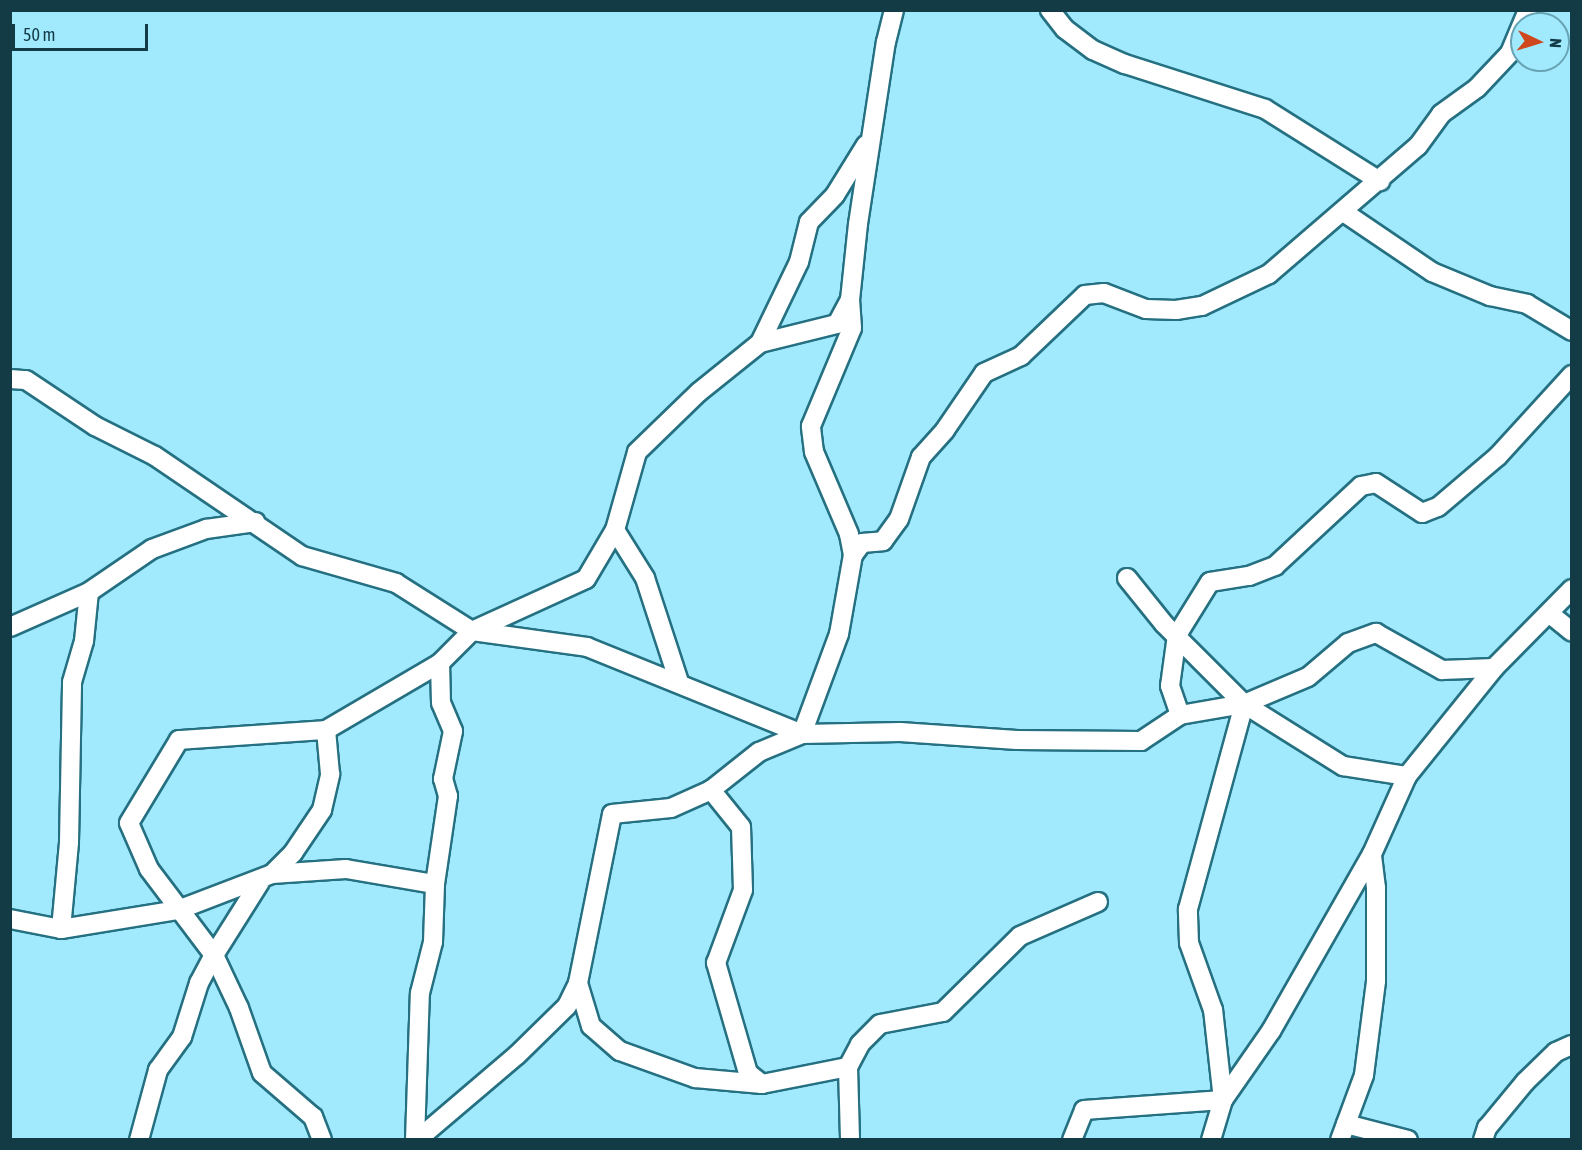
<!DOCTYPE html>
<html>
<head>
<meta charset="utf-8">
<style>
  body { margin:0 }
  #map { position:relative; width:1582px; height:1150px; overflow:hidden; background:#a1eafe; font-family:"Asap Condensed",sans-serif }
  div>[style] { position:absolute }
  .roads { filter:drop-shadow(2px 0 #257081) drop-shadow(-2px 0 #257081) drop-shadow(0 2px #257081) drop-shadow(0 -2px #257081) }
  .minor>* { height:18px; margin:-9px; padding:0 9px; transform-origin:9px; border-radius:9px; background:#fff }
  span { translate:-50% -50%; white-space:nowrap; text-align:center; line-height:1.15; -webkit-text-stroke:6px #a1eafe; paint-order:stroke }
  .frame { position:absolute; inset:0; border:12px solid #133b45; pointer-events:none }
  .north { position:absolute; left:1510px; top:12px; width:60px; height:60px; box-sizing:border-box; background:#a1eafe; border:2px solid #68a4b4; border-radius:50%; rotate:94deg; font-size:16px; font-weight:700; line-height:24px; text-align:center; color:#133b45 }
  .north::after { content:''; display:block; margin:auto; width:21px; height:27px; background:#cf471c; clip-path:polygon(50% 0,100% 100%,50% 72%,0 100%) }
  .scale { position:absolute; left:12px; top:24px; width:136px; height:27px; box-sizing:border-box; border:3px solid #133b45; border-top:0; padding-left:8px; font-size:18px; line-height:21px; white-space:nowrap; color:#133b45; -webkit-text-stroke:4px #a1eafe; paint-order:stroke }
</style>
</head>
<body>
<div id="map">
  <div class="roads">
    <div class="minor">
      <i style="left:1050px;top:10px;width:24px;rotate:52deg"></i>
      <i style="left:1065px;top:29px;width:35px;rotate:37deg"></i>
      <i style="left:1093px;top:50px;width:35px;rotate:24deg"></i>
      <i style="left:1125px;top:64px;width:147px;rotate:17.8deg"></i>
      <i style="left:1265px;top:109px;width:136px;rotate:32.1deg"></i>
      <i style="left:1345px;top:213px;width:105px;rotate:34.1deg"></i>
      <i style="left:1432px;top:272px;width:63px;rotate:22.5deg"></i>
      <i style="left:1490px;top:296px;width:38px;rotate:12deg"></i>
      <i style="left:1527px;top:304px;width:52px;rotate:31deg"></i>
      <i style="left:760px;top:343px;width:90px;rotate:-64.3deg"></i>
      <i style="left:799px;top:262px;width:41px;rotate:-76deg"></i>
      <i style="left:809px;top:222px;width:37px;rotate:-46deg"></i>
      <i style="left:835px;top:195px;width:59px;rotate:-58.2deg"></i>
      <i style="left:10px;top:379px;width:16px;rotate:4deg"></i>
      <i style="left:26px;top:380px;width:83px;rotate:33.7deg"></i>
      <i style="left:95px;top:426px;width:67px;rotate:26.6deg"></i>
      <i style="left:155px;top:456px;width:178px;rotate:34.2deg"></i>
      <i style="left:302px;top:556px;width:98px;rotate:16deg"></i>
      <i style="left:396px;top:583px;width:90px;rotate:32.3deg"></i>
      <i style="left:472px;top:631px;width:116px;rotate:7.9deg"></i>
      <i style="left:587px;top:647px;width:232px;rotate:22deg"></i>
      <i style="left:615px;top:530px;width:57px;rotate:58deg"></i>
      <i style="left:645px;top:578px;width:109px;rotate:71.9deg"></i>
      <i style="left:853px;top:555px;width:15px;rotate:-53deg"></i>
      <i style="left:862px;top:543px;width:21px;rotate:-5deg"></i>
      <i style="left:883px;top:541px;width:27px;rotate:-54deg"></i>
      <i style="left:899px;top:519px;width:66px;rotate:-70.5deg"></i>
      <i style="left:921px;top:457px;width:36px;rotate:-48deg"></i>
      <i style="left:945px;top:430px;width:69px;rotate:-55.6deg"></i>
      <i style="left:984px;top:373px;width:41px;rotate:-24.7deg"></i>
      <i style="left:1021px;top:356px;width:88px;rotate:-43.6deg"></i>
      <i style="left:1085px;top:295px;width:19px;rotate:-6deg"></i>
      <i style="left:1104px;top:293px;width:45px;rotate:20.9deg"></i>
      <i style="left:1146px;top:309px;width:30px;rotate:2deg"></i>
      <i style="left:1176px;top:310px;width:26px;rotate:-9deg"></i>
      <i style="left:1202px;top:306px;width:74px;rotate:-25.5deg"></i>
      <i style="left:1269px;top:274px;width:196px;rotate:-40.7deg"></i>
      <i style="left:1418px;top:146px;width:39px;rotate:-54deg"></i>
      <i style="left:1441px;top:114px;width:44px;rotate:-35.8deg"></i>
      <i style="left:1477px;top:88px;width:48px;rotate:-46.7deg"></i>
      <i style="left:1510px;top:53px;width:47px;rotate:-67.3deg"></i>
      <i style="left:1127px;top:578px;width:59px;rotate:51.2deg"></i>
      <i style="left:1164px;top:624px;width:113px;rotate:45deg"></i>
      <i style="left:1550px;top:614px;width:28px;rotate:39deg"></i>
      <i style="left:10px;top:627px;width:86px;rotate:-23.9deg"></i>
      <i style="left:89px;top:592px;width:76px;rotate:-34.3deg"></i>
      <i style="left:152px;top:549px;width:58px;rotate:-20.3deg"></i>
      <i style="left:206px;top:529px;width:50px;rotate:-8deg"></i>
      <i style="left:1180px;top:715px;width:31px;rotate:-109deg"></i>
      <i style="left:1170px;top:686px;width:51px;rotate:-82.2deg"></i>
      <i style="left:1177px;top:635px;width:62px;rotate:-58.1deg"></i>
      <i style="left:1210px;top:582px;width:39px;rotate:-9deg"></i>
      <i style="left:1249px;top:576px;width:28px;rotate:-21deg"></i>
      <i style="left:1275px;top:566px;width:117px;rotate:-42.9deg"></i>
      <i style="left:1361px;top:486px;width:15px;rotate:-11deg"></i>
      <i style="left:1376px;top:483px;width:55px;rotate:33.1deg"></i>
      <i style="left:1422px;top:513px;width:17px;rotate:-21deg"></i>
      <i style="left:1438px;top:507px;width:79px;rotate:-40.4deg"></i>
      <i style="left:1498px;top:456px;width:110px;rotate:-47.6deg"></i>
      <i style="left:802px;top:734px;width:107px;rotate:-69.7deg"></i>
      <i style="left:839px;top:634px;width:80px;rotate:-80deg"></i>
      <i style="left:853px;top:555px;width:21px;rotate:-101deg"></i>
      <i style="left:849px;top:534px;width:89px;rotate:-113.1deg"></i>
      <i style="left:814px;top:452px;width:26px;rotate:-97deg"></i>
      <i style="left:811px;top:426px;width:106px;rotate:-67.3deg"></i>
      <i style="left:852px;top:328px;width:28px;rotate:-94deg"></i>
      <i style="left:850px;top:300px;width:76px;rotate:-84deg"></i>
      <i style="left:858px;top:224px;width:184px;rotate:-81.3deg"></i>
      <i style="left:886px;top:42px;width:33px;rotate:-76deg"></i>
      <i style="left:272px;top:874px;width:74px;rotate:-3.9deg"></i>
      <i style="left:346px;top:869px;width:90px;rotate:9.6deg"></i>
      <i style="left:10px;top:919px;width:52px;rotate:11.1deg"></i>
      <i style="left:61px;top:929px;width:119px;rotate:-9.2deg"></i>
      <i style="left:178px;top:910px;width:101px;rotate:-21deg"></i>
      <i style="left:272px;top:874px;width:30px;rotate:-45deg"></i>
      <i style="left:293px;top:853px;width:52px;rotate:-56deg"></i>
      <i style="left:322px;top:810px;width:37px;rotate:-77deg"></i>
      <i style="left:330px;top:774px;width:44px;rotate:-95.2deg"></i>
      <i style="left:61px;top:929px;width:87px;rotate:-84.7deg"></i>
      <i style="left:69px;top:842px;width:160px;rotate:-88.9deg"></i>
      <i style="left:72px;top:682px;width:43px;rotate:-73.7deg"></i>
      <i style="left:84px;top:641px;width:49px;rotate:-84.2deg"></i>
      <i style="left:578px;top:983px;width:45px;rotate:73.2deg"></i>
      <i style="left:591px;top:1026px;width:38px;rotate:41deg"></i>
      <i style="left:620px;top:1051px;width:80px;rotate:19.8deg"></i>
      <i style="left:695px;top:1078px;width:67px;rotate:5.1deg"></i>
      <i style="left:762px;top:1084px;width:88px;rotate:-11.2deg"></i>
      <i style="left:848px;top:1067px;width:26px;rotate:-62deg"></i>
      <i style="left:860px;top:1044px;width:28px;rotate:-45deg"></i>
      <i style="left:880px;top:1024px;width:64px;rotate:-10.8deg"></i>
      <i style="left:943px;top:1012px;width:108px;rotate:-44.6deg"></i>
      <i style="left:1020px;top:936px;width:85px;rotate:-23.6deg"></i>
      <i style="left:848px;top:1067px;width:73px;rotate:88.4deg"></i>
      <i style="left:762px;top:1084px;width:18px;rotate:-142deg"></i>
      <i style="left:748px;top:1073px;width:115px;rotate:-106.2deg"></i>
      <i style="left:716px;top:963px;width:78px;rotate:-69.7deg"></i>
      <i style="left:743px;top:890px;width:63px;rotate:-91.8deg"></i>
      <i style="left:741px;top:827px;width:48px;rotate:-129deg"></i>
      <i style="left:711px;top:790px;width:61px;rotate:-38.4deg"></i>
      <i style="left:759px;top:752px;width:47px;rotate:-22.7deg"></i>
      <i style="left:802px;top:734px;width:98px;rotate:-1.2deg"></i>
      <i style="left:900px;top:732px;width:117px;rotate:3.9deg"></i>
      <i style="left:1017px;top:740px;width:124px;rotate:0.5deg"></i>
      <i style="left:1141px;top:741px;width:47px;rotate:-33.7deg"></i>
      <i style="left:1180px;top:715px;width:65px;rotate:-9.8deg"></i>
      <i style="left:1244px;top:704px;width:117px;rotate:32.1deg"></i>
      <i style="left:1343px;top:766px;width:65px;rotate:8.9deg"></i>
      <i style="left:1407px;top:776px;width:139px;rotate:-51.1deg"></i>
      <i style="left:1494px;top:668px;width:111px;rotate:-45.4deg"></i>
      <i style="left:1223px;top:1100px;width:91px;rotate:-96.3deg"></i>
      <i style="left:1213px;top:1010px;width:71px;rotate:-109.7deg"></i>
      <i style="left:1189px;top:943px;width:34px;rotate:-92deg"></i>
      <i style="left:1188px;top:909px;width:213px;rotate:-74.7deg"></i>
      <i style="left:1244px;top:704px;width:69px;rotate:-22.9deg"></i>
      <i style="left:1308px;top:677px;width:52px;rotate:-40.4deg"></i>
      <i style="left:1348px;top:643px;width:30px;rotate:-20deg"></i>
      <i style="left:1376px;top:633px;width:76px;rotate:29.3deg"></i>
      <i style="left:1442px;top:670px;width:52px;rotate:-2.2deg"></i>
      <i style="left:1346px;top:1124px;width:64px;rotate:14.5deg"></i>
      <i style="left:139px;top:1140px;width:73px;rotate:-74.8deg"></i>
      <i style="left:158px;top:1070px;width:41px;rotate:-54deg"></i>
      <i style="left:182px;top:1037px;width:57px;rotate:-72.5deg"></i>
      <i style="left:199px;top:983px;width:32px;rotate:-62deg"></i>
      <i style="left:214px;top:955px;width:86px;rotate:-57.8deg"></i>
      <i style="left:322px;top:1140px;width:25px;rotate:-111deg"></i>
      <i style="left:313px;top:1117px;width:67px;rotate:-139.2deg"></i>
      <i style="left:262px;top:1073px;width:69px;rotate:-109.5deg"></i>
      <i style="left:239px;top:1008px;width:59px;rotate:-115.3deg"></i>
      <i style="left:214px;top:955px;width:108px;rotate:-127.1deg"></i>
      <i style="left:149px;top:869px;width:50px;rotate:-113.5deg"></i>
      <i style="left:129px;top:823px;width:97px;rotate:-58.9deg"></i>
      <i style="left:179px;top:740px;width:147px;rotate:-3.9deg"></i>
      <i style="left:326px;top:730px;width:132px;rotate:-30.4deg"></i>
      <i style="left:440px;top:663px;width:45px;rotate:-45deg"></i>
      <i style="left:472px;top:631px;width:125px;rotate:-24.5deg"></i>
      <i style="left:586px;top:579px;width:57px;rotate:-59.4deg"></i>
      <i style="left:615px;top:530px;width:81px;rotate:-74.2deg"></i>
      <i style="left:637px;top:452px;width:86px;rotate:-44.1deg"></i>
      <i style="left:699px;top:392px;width:78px;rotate:-38.8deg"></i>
      <i style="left:760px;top:343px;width:79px;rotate:-13.9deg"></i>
      <i style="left:837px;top:324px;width:27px;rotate:-62deg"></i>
      <i style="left:415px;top:1140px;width:147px;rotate:-88.1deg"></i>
      <i style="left:420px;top:993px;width:53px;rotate:-75.7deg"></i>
      <i style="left:433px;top:942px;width:58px;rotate:-88deg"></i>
      <i style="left:435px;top:884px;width:89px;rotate:-81.6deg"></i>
      <i style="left:448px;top:796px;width:18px;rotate:-106deg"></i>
      <i style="left:443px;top:779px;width:49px;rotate:-78.2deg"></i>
      <i style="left:453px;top:731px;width:30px;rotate:-113deg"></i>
      <i style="left:441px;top:703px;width:40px;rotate:-91.4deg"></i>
      <i style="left:417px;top:1140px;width:131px;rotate:-40.4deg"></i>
      <i style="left:517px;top:1055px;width:70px;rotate:-44.4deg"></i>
      <i style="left:567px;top:1006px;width:25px;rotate:-64deg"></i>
      <i style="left:578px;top:983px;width:172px;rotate:-78.6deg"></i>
      <i style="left:612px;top:814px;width:59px;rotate:-5.8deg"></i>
      <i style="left:671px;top:808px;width:44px;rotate:-24.2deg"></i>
      <i style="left:1072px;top:1140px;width:32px;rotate:-68deg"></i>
      <i style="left:1084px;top:1110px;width:139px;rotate:-4.1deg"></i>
      <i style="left:1211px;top:1140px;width:42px;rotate:-73.3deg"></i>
      <i style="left:1223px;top:1100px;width:84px;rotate:-55.2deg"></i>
      <i style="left:1271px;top:1031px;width:204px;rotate:-60.3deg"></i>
      <i style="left:1372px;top:854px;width:85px;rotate:-65.8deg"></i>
      <i style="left:1340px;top:1140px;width:69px;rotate:-69.7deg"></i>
      <i style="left:1364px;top:1075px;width:95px;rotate:-82.7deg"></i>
      <i style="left:1376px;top:981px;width:93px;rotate:-90deg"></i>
      <i style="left:1376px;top:888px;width:34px;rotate:-97deg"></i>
      <i style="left:1483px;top:1140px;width:13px;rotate:-72deg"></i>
      <i style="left:1487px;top:1128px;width:60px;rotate:-50.4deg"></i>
      <i style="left:1525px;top:1082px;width:43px;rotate:-44.1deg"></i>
      <i style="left:1556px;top:1052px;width:17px;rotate:-24deg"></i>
    </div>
  </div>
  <div class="frame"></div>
  <div class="north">N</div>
  <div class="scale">50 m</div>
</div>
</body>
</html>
